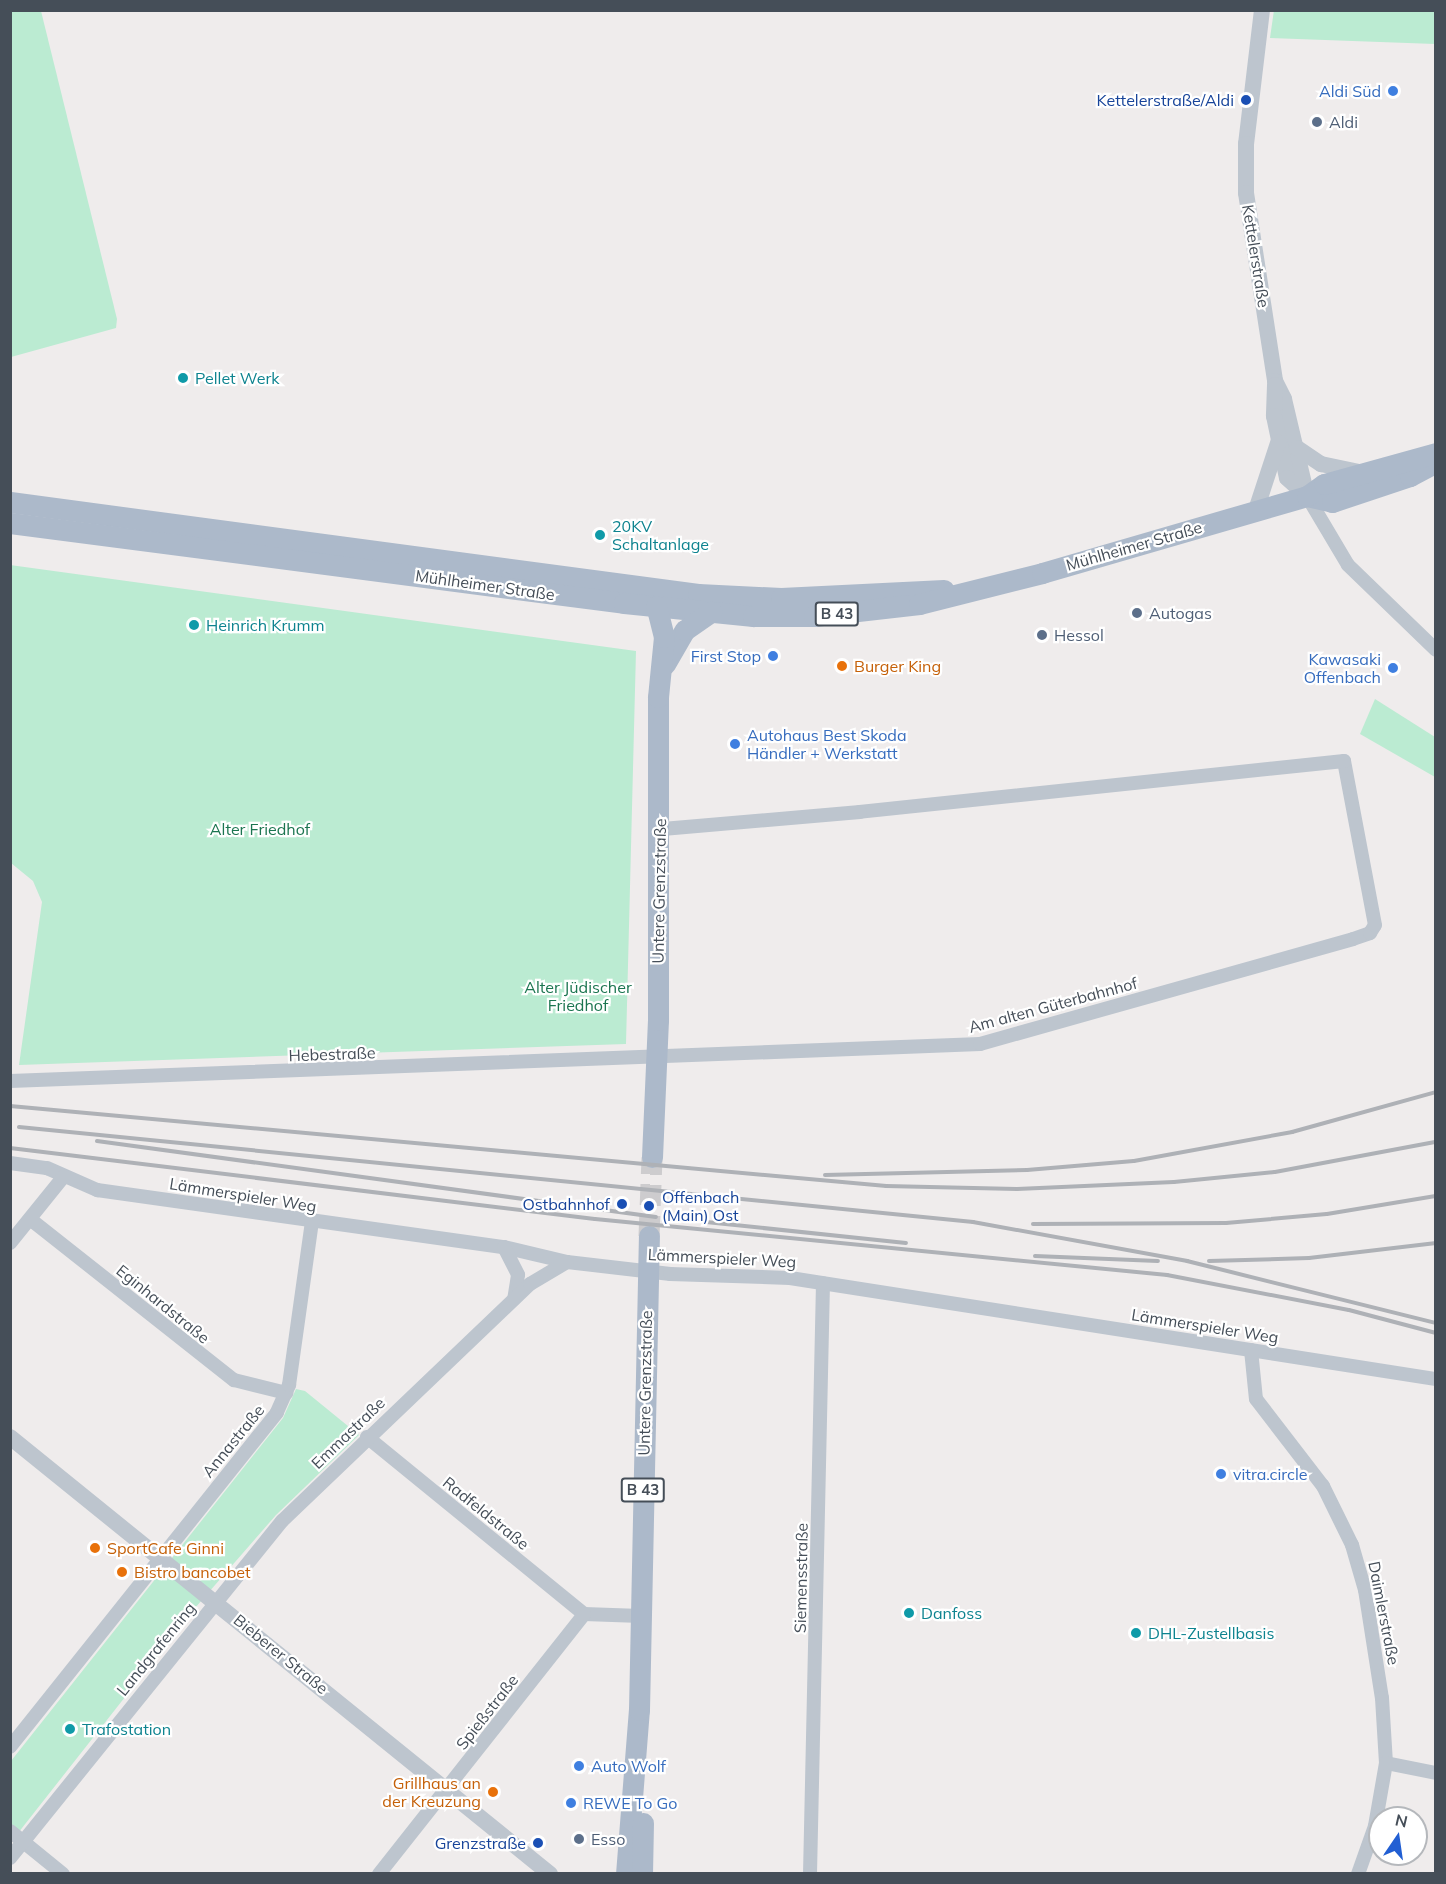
<!DOCTYPE html>
<html>
<head>
<meta charset="utf-8">
<style>
  body { margin:0 }
  #map { position:relative; width:1446px; height:1884px; overflow:hidden; background:#efecec; font-family:Mulish,sans-serif }
  div>[style] { position:absolute }
  .green>* { inset:0; background:#bbebd2 }
  .primary-tunnel>* { height:21px; margin-top:-10.5px; transform-origin:0; background:repeating-linear-gradient(90deg,#cdccce 0 21px,transparent 0 31px) }
  .minor>* { height:14px; margin:-7px; padding:0 7px; transform-origin:7px; border-radius:7px; background:#bdc5ce }
  .tertiary>* { height:16px; margin:-8px; padding:0 8px; transform-origin:8px; border-radius:8px; background:#bdc5ce }
  .primary>* { height:21px; margin:-10.5px; padding:0 10.5px; transform-origin:10.5px; border-radius:10.5px; background:#acb9ca }
  .rail>* { height:4px; margin:-2px; padding:0 2px; transform-origin:2px; border-radius:2px; background:#aeb1b6 }
  .dots>* { width:16px; height:16px; translate:-50% -50%; box-sizing:border-box; border:3px solid #fff; border-radius:50% }
  span { translate:-50% -50%; white-space:nowrap; text-align:center; line-height:1.15; -webkit-text-stroke:4.5px #fff; paint-order:stroke }
  .shield-label span { padding:2px 4px; background:#fff; border:2px solid; border-radius:4px; -webkit-text-stroke-width:0 }
  .shield-label { font-size:15px; color:#454e58; font-weight:700 }
  .shop-label { font-size:16px; color:#366cbe }
  .right { translate:-100% -50%; text-align:right }
  .left { translate:0 -50%; text-align:left }
  .transit-label { font-size:16px; color:#164399 }
  .service-label { font-size:16px; color:#4e5e75 }
  .street-label { font-size:16px; color:#454e58 }
  .culture-label { font-size:16px; color:#0d838f }
  .food-label { font-size:16px; color:#c56008 }
  .park-label { font-size:16px; color:#1b7550 }
  .frame { position:absolute; inset:0; border:12px solid #454e58; pointer-events:none }
  .north { position:absolute; left:1368px; top:1806px; width:60px; height:60px; box-sizing:border-box; background:#fff; border:2px solid #b5b8bc; border-radius:50%; rotate:13deg; font-size:16px; font-weight:700; line-height:24px; text-align:center; color:#454e58 }
  .north::after { content:''; display:block; margin:auto; width:21px; height:27px; background:#225fd3; clip-path:polygon(50% 0,100% 100%,50% 72%,0 100%) }
</style>
</head>
<body>
<div id="map">
  <div class="green">
    <i style="clip-path:polygon(11px 10px,41px 11px,117px 319px,116px 328px,11px 357px)"></i>
    <i style="clip-path:polygon(1274px 10px,1435px 11px,1435px 44px,1270px 38px)"></i>
    <i style="clip-path:polygon(10px 565px,636px 651px,626px 1044px,19px 1065px,42px 902px,33px 881px,11px 863px)"></i>
    <i style="clip-path:polygon(1375px 699px,1435px 737px,1435px 777px,1360px 734px)"></i>
    <i style="clip-path:polygon(296px 1389px,305px 1391px,359px 1435px,276px 1515px,195px 1608px,11px 1842px,11px 1761px,283px 1418px)"></i>
  </div>
  <div class="primary-tunnel">
    <i style="left:649px;top:1236px;width:79px;rotate:-87.8deg"></i>
  </div>
  <div class="minor">
    <i style="left:1307px;top:496px;width:80px;rotate:59.3deg"></i>
    <i style="left:1348px;top:565px;width:122px;rotate:44deg"></i>
    <i style="left:10px;top:1081px;width:971px;rotate:-2.18deg"></i>
    <i style="left:980px;top:1044px;width:387px;rotate:-15.7deg"></i>
    <i style="left:1353px;top:939px;width:18px;rotate:-19deg"></i>
    <i style="left:1370px;top:933px;width:9px;rotate:-58deg"></i>
    <i style="left:1375px;top:925px;width:167px;rotate:-100.7deg"></i>
    <i style="left:1344px;top:761px;width:487px;rotate:174deg"></i>
    <i style="left:860px;top:812px;width:201px;rotate:175.1deg"></i>
    <i style="left:10px;top:1163px;width:37px;rotate:8deg"></i>
    <i style="left:47px;top:1168px;width:55px;rotate:23.7deg"></i>
    <i style="left:97px;top:1190px;width:411px;rotate:8deg"></i>
    <i style="left:504px;top:1247px;width:65px;rotate:13.4deg"></i>
    <i style="left:567px;top:1262px;width:104px;rotate:6.6deg"></i>
    <i style="left:670px;top:1274px;width:120px;rotate:1.9deg"></i>
    <i style="left:790px;top:1278px;width:654px;rotate:8.89deg"></i>
    <i style="left:30px;top:1219px;width:260px;rotate:38.3deg"></i>
    <i style="left:234px;top:1380px;width:54px;rotate:14deg"></i>
    <i style="left:10px;top:1243px;width:86px;rotate:-51.1deg"></i>
    <i style="left:504px;top:1247px;width:31px;rotate:63deg"></i>
    <i style="left:518px;top:1275px;width:24px;rotate:99deg"></i>
    <i style="left:1251px;top:1350px;width:49px;rotate:84.2deg"></i>
    <i style="left:1256px;top:1399px;width:110px;rotate:52.4deg"></i>
    <i style="left:1323px;top:1486px;width:66px;rotate:63.8deg"></i>
    <i style="left:1352px;top:1545px;width:47px;rotate:73.9deg"></i>
    <i style="left:1365px;top:1590px;width:109px;rotate:81.1deg"></i>
    <i style="left:1382px;top:1698px;width:65px;rotate:86.5deg"></i>
    <i style="left:1386px;top:1763px;width:64px;rotate:99.9deg"></i>
    <i style="left:1375px;top:1826px;width:51px;rotate:109.5deg"></i>
    <i style="left:367px;top:1437px;width:280px;rotate:39.2deg"></i>
    <i style="left:584px;top:1614px;width:57px;rotate:2deg"></i>
    <i style="left:10px;top:1747px;width:428px;rotate:-51.4deg"></i>
    <i style="left:277px;top:1412px;width:30px;rotate:-66deg"></i>
    <i style="left:289px;top:1385px;width:165px;rotate:-82deg"></i>
    <i style="left:1386px;top:1763px;width:51px;rotate:11.3deg"></i>
    <i style="left:10px;top:1831px;width:68px;rotate:39.1deg"></i>
    <i style="left:10px;top:1858px;width:433px;rotate:-51.1deg"></i>
    <i style="left:282px;top:1521px;width:343px;rotate:-43.7deg"></i>
    <i style="left:530px;top:1284px;width:43px;rotate:-30.7deg"></i>
    <i style="left:379px;top:1874px;width:331px;rotate:-51.7deg"></i>
    <i style="left:810px;top:1874px;width:591px;rotate:-88.74deg"></i>
  </div>
  <div class="tertiary">
    <i style="left:1262px;top:10px;width:135px;rotate:96.8deg"></i>
    <i style="left:1246px;top:144px;width:49px;rotate:90deg"></i>
    <i style="left:1246px;top:193px;width:190px;rotate:81.2deg"></i>
    <i style="left:1275px;top:381px;width:20px;rotate:63deg"></i>
    <i style="left:1284px;top:399px;width:100px;rotate:76.7deg"></i>
    <i style="left:1275px;top:385px;width:31px;rotate:92deg"></i>
    <i style="left:1274px;top:416px;width:63px;rotate:78.2deg"></i>
    <i style="left:1287px;top:478px;width:27px;rotate:42deg"></i>
    <i style="left:1297px;top:448px;width:29px;rotate:34deg"></i>
    <i style="left:1321px;top:464px;width:39px;rotate:12deg"></i>
    <i style="left:1256px;top:510px;width:71px;rotate:-71.8deg"></i>
    <i style="left:10px;top:1437px;width:695px;rotate:38.98deg"></i>
  </div>
  <div class="primary">
    <i style="left:1307px;top:496px;width:26px;rotate:13deg"></i>
    <i style="left:1332px;top:502px;width:82px;rotate:-18.4deg"></i>
    <i style="left:1410px;top:476px;width:30px;rotate:-28deg"></i>
    <i style="left:10px;top:502px;width:694px;rotate:7.62deg"></i>
    <i style="left:698px;top:594px;width:83px;rotate:2.8deg"></i>
    <i style="left:781px;top:598px;width:163px;rotate:-2.8deg"></i>
    <i style="left:10px;top:523px;width:619px;rotate:7.42deg"></i>
    <i style="left:624px;top:603px;width:130px;rotate:5.8deg"></i>
    <i style="left:753px;top:616px;width:61px"></i>
    <i style="left:814px;top:616px;width:106px;rotate:-6.5deg"></i>
    <i style="left:919px;top:604px;width:127px;rotate:-14.1deg"></i>
    <i style="left:1042px;top:573px;width:276px;rotate:-16.2deg"></i>
    <i style="left:1307px;top:496px;width:21px;rotate:-35deg"></i>
    <i style="left:1324px;top:484px;width:116px;rotate:-15.5deg"></i>
    <i style="left:665px;top:664px;width:39px;rotate:-60deg"></i>
    <i style="left:685px;top:630px;width:32px;rotate:-35deg"></i>
    <i style="left:652px;top:1157px;width:137px;rotate:-87.5deg"></i>
    <i style="left:658px;top:1020px;width:323px;rotate:-90deg"></i>
    <i style="left:658px;top:697px;width:60px;rotate:-84.3deg"></i>
    <i style="left:664px;top:637px;width:32px;rotate:-104deg"></i>
    <i style="left:626px;top:1874px;width:165px;rotate:-85.5deg"></i>
    <i style="left:639px;top:1710px;width:474px;rotate:-88.8deg"></i>
    <i style="left:642px;top:1874px;width:51px;rotate:-88.9deg"></i>
  </div>
  <div class="rail">
    <i style="left:10px;top:1106px;width:880px;rotate:5.22deg"></i>
    <i style="left:886px;top:1186px;width:131px;rotate:1.3deg"></i>
    <i style="left:1017px;top:1189px;width:157px;rotate:-2.6deg"></i>
    <i style="left:1174px;top:1182px;width:101px;rotate:-5.7deg"></i>
    <i style="left:1275px;top:1172px;width:164px;rotate:-10.6deg"></i>
    <i style="left:19px;top:1127px;width:959px;rotate:5.69deg"></i>
    <i style="left:973px;top:1222px;width:218px;rotate:10.3deg"></i>
    <i style="left:1187px;top:1261px;width:257px;rotate:14deg"></i>
    <i style="left:97px;top:1141px;width:564px;rotate:7.74deg"></i>
    <i style="left:10px;top:1148px;width:589px;rotate:6.92deg"></i>
    <i style="left:595px;top:1219px;width:575px;rotate:5.59deg"></i>
    <i style="left:1167px;top:1275px;width:185px;rotate:10.9deg"></i>
    <i style="left:1349px;top:1310px;width:90px;rotate:14.8deg"></i>
    <i style="left:825px;top:1175px;width:202px;rotate:-1.4deg"></i>
    <i style="left:1027px;top:1170px;width:107px;rotate:-4.8deg"></i>
    <i style="left:1134px;top:1161px;width:161px;rotate:-10.4deg"></i>
    <i style="left:1292px;top:1132px;width:149px;rotate:-15.5deg"></i>
    <i style="left:706px;top:1222px;width:201px;rotate:6deg"></i>
    <i style="left:1033px;top:1224px;width:193px;rotate:-0.3deg"></i>
    <i style="left:1226px;top:1223px;width:101px;rotate:-5.1deg"></i>
    <i style="left:1327px;top:1214px;width:110px;rotate:-9.4deg"></i>
    <i style="left:1035px;top:1256px;width:123px;rotate:2.3deg"></i>
    <i style="left:1209px;top:1261px;width:100px;rotate:-1.7deg"></i>
    <i style="left:1309px;top:1258px;width:128px;rotate:-6.7deg"></i>
  </div>
  <div class="dots">
    <i style="left:1393px;top:91px;background:#3f7fe0"></i>
    <i style="left:1246px;top:100px;background:#1a4fb4"></i>
    <i style="left:1317px;top:122px;background:#5c6f8a"></i>
    <i style="left:183px;top:378px;background:#0f9aa8"></i>
    <i style="left:600px;top:535px;background:#0f9aa8"></i>
    <i style="left:1137px;top:613px;background:#5c6f8a"></i>
    <i style="left:194px;top:625px;background:#0f9aa8"></i>
    <i style="left:1042px;top:635px;background:#5c6f8a"></i>
    <i style="left:773px;top:656px;background:#3f7fe0"></i>
    <i style="left:842px;top:666px;background:#e8710a"></i>
    <i style="left:1393px;top:668px;background:#3f7fe0"></i>
    <i style="left:735px;top:744px;background:#3f7fe0"></i>
    <i style="left:622px;top:1204px;background:#1a4fb4"></i>
    <i style="left:649px;top:1206px;background:#1a4fb4"></i>
    <i style="left:1221px;top:1474px;background:#3f7fe0"></i>
    <i style="left:95px;top:1548px;background:#e8710a"></i>
    <i style="left:122px;top:1572px;background:#e8710a"></i>
    <i style="left:909px;top:1613px;background:#0f9aa8"></i>
    <i style="left:1136px;top:1633px;background:#0f9aa8"></i>
    <i style="left:70px;top:1729px;background:#0f9aa8"></i>
    <i style="left:579px;top:1766px;background:#3f7fe0"></i>
    <i style="left:493px;top:1792px;background:#e8710a"></i>
    <i style="left:571px;top:1803px;background:#3f7fe0"></i>
    <i style="left:579px;top:1839px;background:#5c6f8a"></i>
    <i style="left:538px;top:1843px;background:#1a4fb4"></i>
  </div>
  <div class="shield-label">
    <span style="left:837px;top:614px">B 43</span>
    <span style="left:643px;top:1490px">B 43</span>
  </div>
  <div class="shop-label">
    <span class="right" style="left:1381px;top:91px">Aldi Süd</span>
    <span class="right" style="left:761px;top:656px">First Stop</span>
    <span class="right" style="left:1381px;top:668px">Kawasaki<br>Offenbach</span>
    <span class="left" style="left:747px;top:744px">Autohaus Best Skoda<br>Händler + Werkstatt</span>
    <span class="left" style="left:1233px;top:1474px">vitra.circle</span>
    <span class="left" style="left:591px;top:1766px">Auto Wolf</span>
    <span class="left" style="left:583px;top:1803px">REWE To Go</span>
  </div>
  <div class="transit-label">
    <span class="right" style="left:1234px;top:100px">Kettelerstraße/Aldi</span>
    <span class="left" style="left:662px;top:1206px">Offenbach<br>(Main) Ost</span>
    <span class="right" style="left:610px;top:1204px">Ostbahnhof</span>
    <span class="right" style="left:526px;top:1843px">Grenzstraße</span>
  </div>
  <div class="service-label">
    <span class="left" style="left:1329px;top:122px">Aldi</span>
    <span class="left" style="left:1149px;top:613px">Autogas</span>
    <span class="left" style="left:1054px;top:635px">Hessol</span>
    <span class="left" style="left:591px;top:1839px">Esso</span>
  </div>
  <div class="street-label">
    <span style="left:1256px;top:256px;rotate:81deg">Kettelerstraße</span>
    <span style="left:1134px;top:546px;rotate:-16deg">Mühlheimer Straße</span>
    <span style="left:485px;top:585px;rotate:8deg">Mühlheimer Straße</span>
    <span style="left:659px;top:891px;rotate:-89deg">Untere Grenzstraße</span>
    <span style="left:1053px;top:1005px;rotate:-15deg">Am alten Güterbahnhof</span>
    <span style="left:332px;top:1054px;rotate:-2deg">Hebestraße</span>
    <span style="left:243px;top:1195px;rotate:9deg">Lämmerspieler Weg</span>
    <span style="left:722px;top:1258px;rotate:3deg">Lämmerspieler Weg</span>
    <span style="left:163px;top:1304px;rotate:39deg">Eginhardstraße</span>
    <span style="left:1205px;top:1326px;rotate:9deg">Lämmerspieler Weg</span>
    <span style="left:645px;top:1383px;rotate:-89deg">Untere Grenzstraße</span>
    <span style="left:348px;top:1433px;rotate:-44deg">Emmastraße</span>
    <span style="left:233px;top:1441px;rotate:-51deg">Annastraße</span>
    <span style="left:486px;top:1513px;rotate:39deg">Radfeldstraße</span>
    <span style="left:801px;top:1578px;rotate:-89deg">Siemensstraße</span>
    <span style="left:1384px;top:1613px;rotate:79deg">Daimlerstraße</span>
    <span style="left:156px;top:1649px;rotate:-51deg">Landgrafenring</span>
    <span style="left:281px;top:1654px;rotate:39deg">Bieberer Straße</span>
    <span style="left:487px;top:1712px;rotate:-52deg">Spießstraße</span>
  </div>
  <div class="culture-label">
    <span class="left" style="left:195px;top:378px">Pellet Werk</span>
    <span class="left" style="left:612px;top:535px">20KV<br>Schaltanlage</span>
    <span class="left" style="left:206px;top:625px">Heinrich Krumm</span>
    <span class="left" style="left:921px;top:1613px">Danfoss</span>
    <span class="left" style="left:1148px;top:1633px">DHL-Zustellbasis</span>
    <span class="left" style="left:82px;top:1729px">Trafostation</span>
  </div>
  <div class="food-label">
    <span class="left" style="left:854px;top:666px">Burger King</span>
    <span class="left" style="left:107px;top:1548px">SportCafe Ginni</span>
    <span class="left" style="left:134px;top:1572px">Bistro bancobet</span>
    <span class="right" style="left:481px;top:1792px">Grillhaus an<br>der Kreuzung</span>
  </div>
  <div class="park-label">
    <span style="left:260px;top:829px">Alter Friedhof</span>
    <span style="left:578px;top:996px">Alter Jüdischer<br>Friedhof</span>
  </div>
  <div class="frame"></div>
  <div class="north">N</div>
</div>
</body>
</html>
